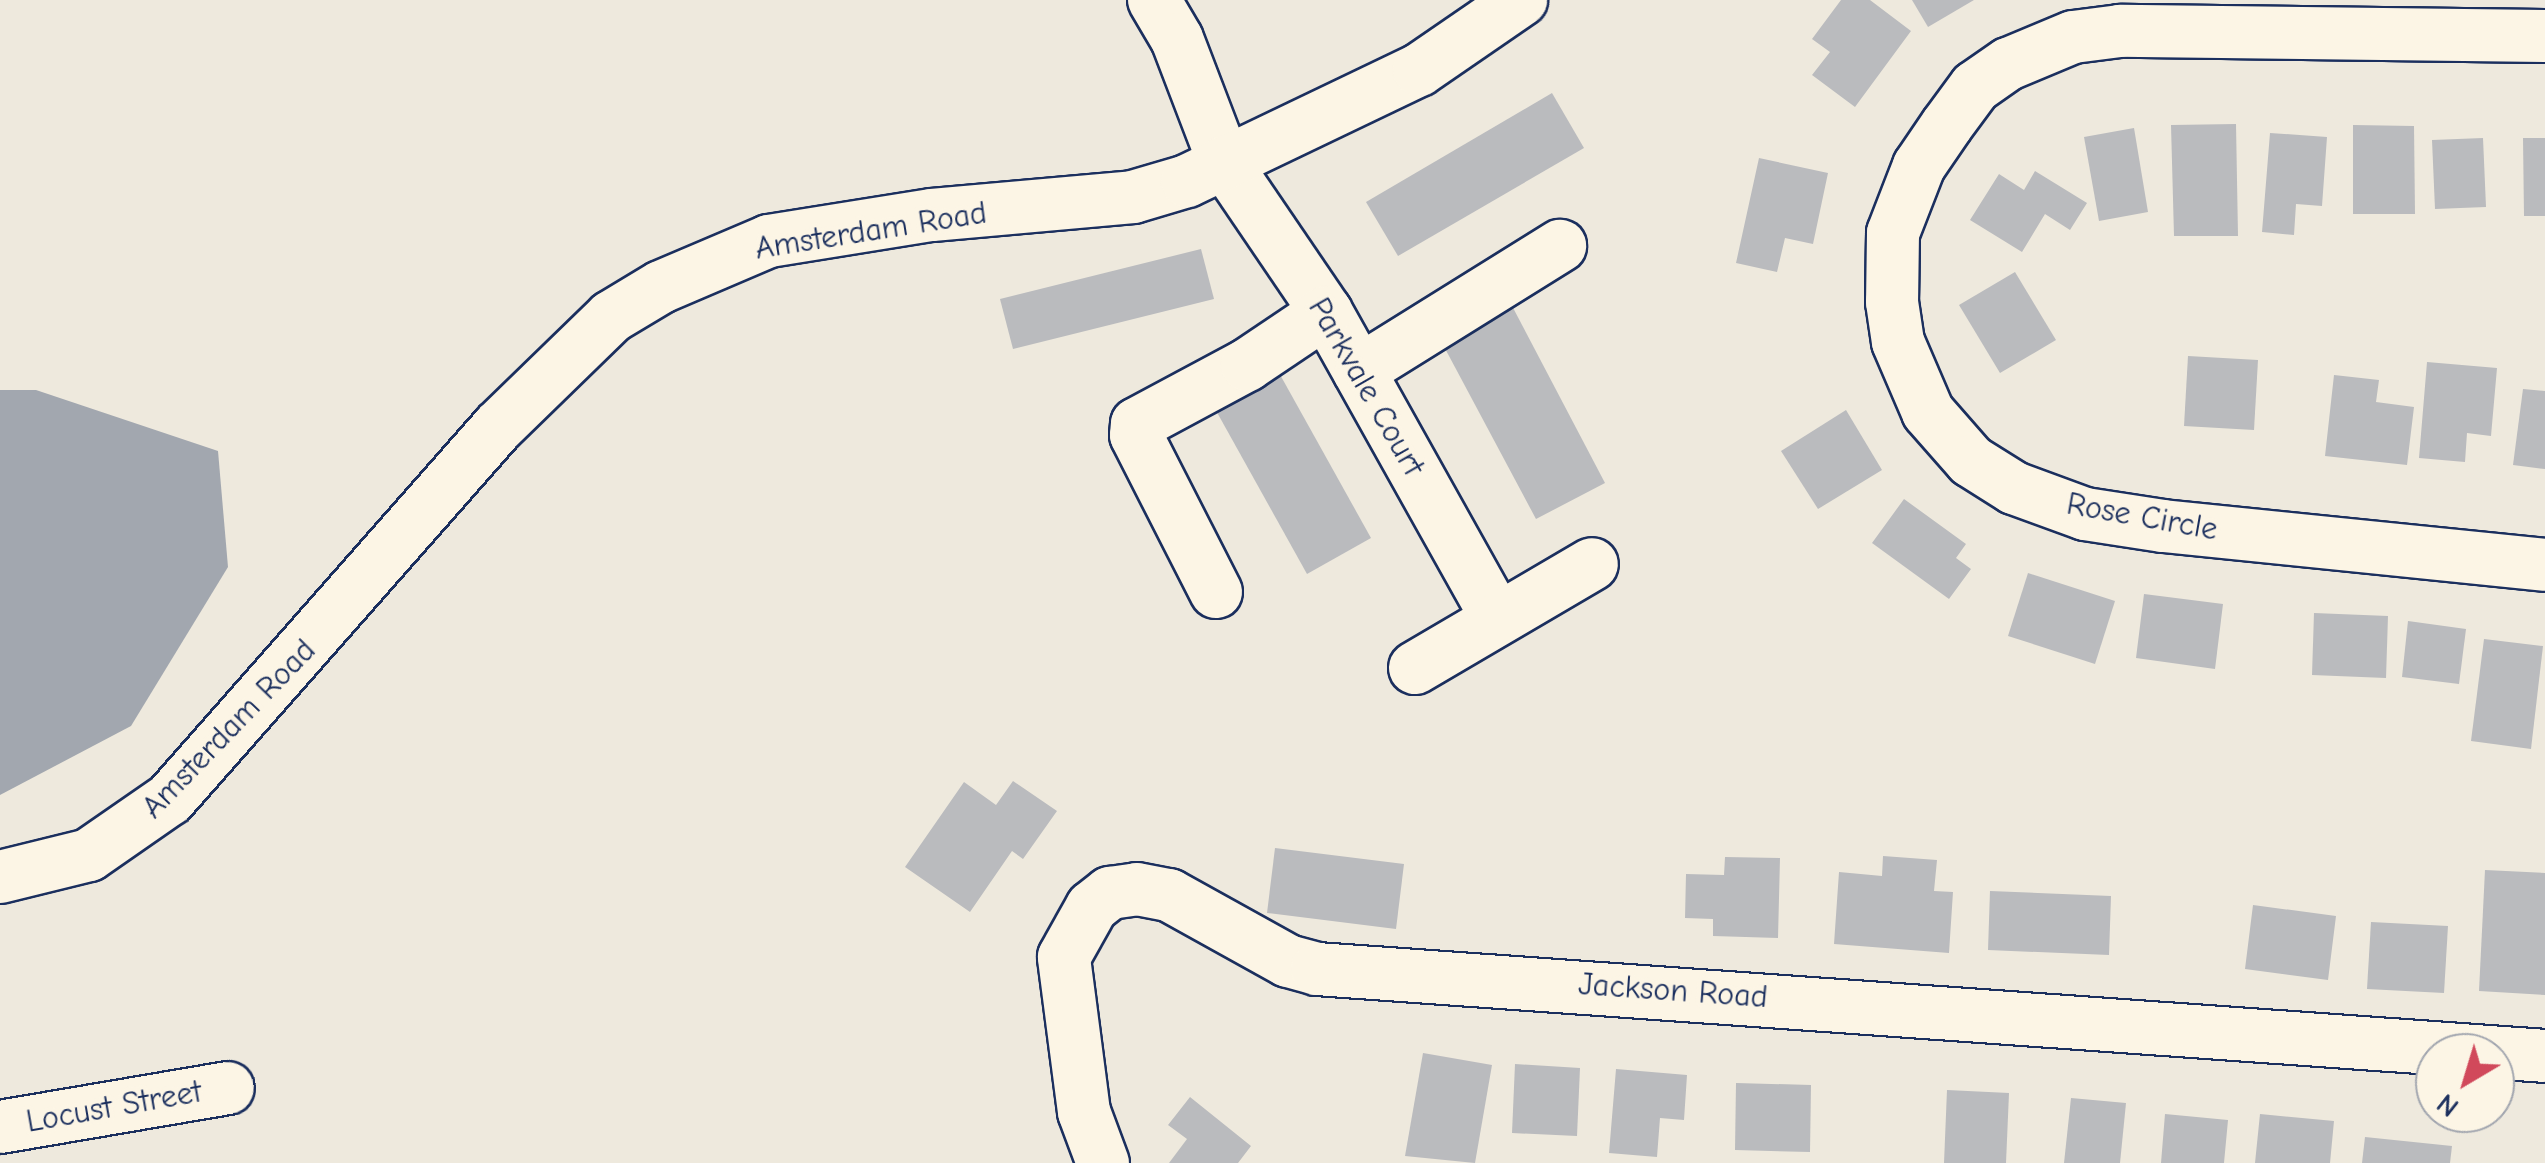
<!DOCTYPE html>
<html>
<head>
<meta charset="utf-8">
<style>
  body { margin:0 }
  #map { position:relative; width:2545px; height:1163px; overflow:hidden; background:#eee9dd; font-family:"Comic Neue",sans-serif }
  div>[style] { position:absolute }
  .water>* { inset:0; background:#a2a7af }
  .building>* { inset:0; background:#babbbe }
  .roads { filter:drop-shadow(2px 0 #1b2f5e) drop-shadow(-2px 0 #1b2f5e) drop-shadow(0 2px #1b2f5e) drop-shadow(0 -2px #1b2f5e) }
  .minor>* { height:52px; margin:-26px; padding:0 26px; transform-origin:26px; border-radius:26px; background:#fcf5e5 }
  span { translate:-50% -50%; white-space:nowrap; text-align:center; line-height:1.15; -webkit-text-stroke:9px #fcf5e5; paint-order:stroke }
  .street-label { font-size:32px; color:#1b2f5e }
  .north { position:absolute; left:2415px; top:1033px; width:100px; height:100px; box-sizing:border-box; background:#fcf5e5; border:2px solid #a2a6af; border-radius:50%; rotate:218deg; font-size:28px; font-weight:700; line-height:40px; text-align:center; color:#1b2f5e }
  .north::after { content:''; display:block; margin:auto; width:35px; height:45px; background:#d1495b; clip-path:polygon(50% 0,100% 100%,50% 72%,0 100%) }
</style>
</head>
<body>
<div id="map">
  <div class="water">
    <i style="clip-path:polygon(0 390px,36px 390px,218px 451px,228px 567px,131px 726px,0 795px)"></i>
  </div>
  <div class="building">
    <i style="clip-path:polygon(1841px 0,1870px 0,1911px 31px,1855px 107px,1812px 75px,1830px 52px,1812px 39px)"></i>
    <i style="clip-path:polygon(1912px 0,1974px 0,1928px 27px)"></i>
    <i style="clip-path:polygon(1552px 93px,1584px 148px,1398px 256px,1366px 202px)"></i>
    <i style="clip-path:polygon(2236px 124px,2238px 236px,2174px 236px,2171px 125px)"></i>
    <i style="clip-path:polygon(2353px 125px,2414px 126px,2415px 214px,2353px 214px)"></i>
    <i style="clip-path:polygon(2134px 128px,2148px 212px,2099px 221px,2084px 137px)"></i>
    <i style="clip-path:polygon(2270px 133px,2327px 137px,2322px 206px,2296px 204px,2294px 235px,2262px 232px)"></i>
    <i style="clip-path:polygon(2483px 138px,2486px 207px,2435px 209px,2432px 140px)"></i>
    <i style="clip-path:polygon(2523px 138px,2545px 138px,2545px 216px,2524px 216px)"></i>
    <i style="clip-path:polygon(1759px 158px,1828px 173px,1813px 244px,1785px 238px,1777px 272px,1736px 263px)"></i>
    <i style="clip-path:polygon(2035px 171px,2087px 203px,2070px 230px,2045px 214px,2022px 252px,1970px 220px,1999px 174px,2024px 190px)"></i>
    <i style="clip-path:polygon(1201px 249px,1214px 299px,1013px 349px,1000px 299px)"></i>
    <i style="clip-path:polygon(2015px 272px,2056px 340px,2000px 373px,1959px 305px)"></i>
    <i style="clip-path:polygon(1511px 304px,1605px 483px,1536px 519px,1441px 341px)"></i>
    <i style="clip-path:polygon(2188px 356px,2258px 360px,2254px 430px,2184px 426px)"></i>
    <i style="clip-path:polygon(2427px 362px,2497px 368px,2491px 436px,2467px 433px,2465px 462px,2419px 458px)"></i>
    <i style="clip-path:polygon(1278px 371px,1371px 538px,1307px 574px,1214px 407px)"></i>
    <i style="clip-path:polygon(2334px 375px,2379px 380px,2376px 402px,2414px 407px,2407px 465px,2325px 456px)"></i>
    <i style="clip-path:polygon(2523px 389px,2545px 391px,2545px 469px,2513px 465px)"></i>
    <i style="clip-path:polygon(1846px 410px,1882px 470px,1818px 509px,1781px 451px)"></i>
    <i style="clip-path:polygon(1904px 499px,1966px 544px,1956px 558px,1971px 569px,1949px 599px,1872px 543px)"></i>
    <i style="clip-path:polygon(2028px 573px,2115px 601px,2095px 664px,2008px 636px)"></i>
    <i style="clip-path:polygon(2144px 594px,2223px 604px,2215px 669px,2136px 658px)"></i>
    <i style="clip-path:polygon(2314px 613px,2388px 616px,2386px 678px,2312px 675px)"></i>
    <i style="clip-path:polygon(2408px 621px,2466px 629px,2459px 684px,2402px 677px)"></i>
    <i style="clip-path:polygon(2484px 639px,2543px 646px,2531px 749px,2471px 741px)"></i>
    <i style="clip-path:polygon(1013px 781px,1057px 811px,1023px 859px,1012px 851px,970px 912px,905px 867px,964px 782px,996px 805px)"></i>
    <i style="clip-path:polygon(1275px 848px,1404px 864px,1396px 929px,1267px 913px)"></i>
    <i style="clip-path:polygon(1883px 856px,1937px 860px,1934px 891px,1953px 892px,1949px 953px,1834px 944px,1839px 872px,1882px 876px)"></i>
    <i style="clip-path:polygon(1725px 857px,1780px 858px,1778px 938px,1713px 936px,1713px 919px,1685px 918px,1686px 874px,1724px 875px)"></i>
    <i style="clip-path:polygon(2485px 870px,2545px 873px,2545px 995px,2479px 991px)"></i>
    <i style="clip-path:polygon(1990px 891px,2111px 896px,2109px 955px,1988px 950px)"></i>
    <i style="clip-path:polygon(2253px 905px,2336px 916px,2328px 980px,2245px 969px)"></i>
    <i style="clip-path:polygon(2371px 922px,2448px 926px,2444px 993px,2367px 989px)"></i>
    <i style="clip-path:polygon(1423px 1053px,1492px 1065px,1475px 1163px,1405px 1156px)"></i>
    <i style="clip-path:polygon(1515px 1064px,1580px 1068px,1577px 1136px,1512px 1133px)"></i>
    <i style="clip-path:polygon(1616px 1069px,1687px 1075px,1684px 1120px,1660px 1118px,1657px 1157px,1609px 1153px)"></i>
    <i style="clip-path:polygon(1736px 1083px,1811px 1085px,1810px 1152px,1735px 1150px)"></i>
    <i style="clip-path:polygon(1947px 1090px,2009px 1093px,2006px 1163px,1944px 1163px)"></i>
    <i style="clip-path:polygon(1190px 1097px,1251px 1146px,1238px 1163px,1169px 1163px,1187px 1139px,1168px 1125px)"></i>
    <i style="clip-path:polygon(2071px 1098px,2126px 1103px,2120px 1163px,2064px 1163px)"></i>
    <i style="clip-path:polygon(2165px 1114px,2228px 1120px,2224px 1163px,2161px 1163px)"></i>
    <i style="clip-path:polygon(2260px 1114px,2334px 1121px,2330px 1163px,2255px 1163px)"></i>
    <i style="clip-path:polygon(2365px 1137px,2452px 1146px,2450px 1163px,2362px 1163px)"></i>
  </div>
  <div class="roads">
    <div class="minor">
      <i style="left:1154px;top:0;width:45px;rotate:59.5deg"></i>
      <i style="left:1177px;top:39px;width:132px;rotate:69.1deg"></i>
      <i style="left:1224px;top:162px;width:181px;rotate:55.8deg"></i>
      <i style="left:1326px;top:312px;width:351px;rotate:60.8deg"></i>
      <i style="left:2545px;top:36px;width:425px;rotate:-179.3deg"></i>
      <i style="left:2120px;top:31px;width:47px;rotate:172.7deg"></i>
      <i style="left:2073px;top:37px;width:70px;rotate:157.4deg"></i>
      <i style="left:2008px;top:64px;width:40px;rotate:145.1deg"></i>
      <i style="left:1975px;top:87px;width:47px;rotate:126.4deg"></i>
      <i style="left:1947px;top:125px;width:50px;rotate:124.3deg"></i>
      <i style="left:1919px;top:166px;width:72px;rotate:111.2deg"></i>
      <i style="left:1893px;top:233px;width:69px;rotate:90.8deg"></i>
      <i style="left:1892px;top:302px;width:40px;rotate:81.5deg"></i>
      <i style="left:1898px;top:342px;width:76px;rotate:66.8deg"></i>
      <i style="left:1928px;top:412px;width:65px;rotate:48.7deg"></i>
      <i style="left:1971px;top:461px;width:51px;rotate:32.1deg"></i>
      <i style="left:2014px;top:488px;width:76px;rotate:20.1deg"></i>
      <i style="left:2085px;top:514px;width:79px;rotate:8.7deg"></i>
      <i style="left:2163px;top:526px;width:384px;rotate:5.8deg"></i>
      <i style="left:1359px;top:371px;width:237px;rotate:-31.9deg"></i>
      <i style="left:1216px;top:592px;width:176px;rotate:-117deg"></i>
      <i style="left:1136px;top:435px;width:11px;rotate:-85deg"></i>
      <i style="left:1137px;top:424px;width:125px;rotate:-28.2deg"></i>
      <i style="left:1247px;top:365px;width:95px;rotate:-33.9deg"></i>
      <i style="left:1415px;top:668px;width:205px;rotate:-30.4deg"></i>
      <i style="left:0;top:877px;width:92px;rotate:-13.9deg"></i>
      <i style="left:89px;top:855px;width:98px;rotate:-34.7deg"></i>
      <i style="left:170px;top:799px;width:496px;rotate:-48.6deg"></i>
      <i style="left:498px;top:427px;width:158px;rotate:-44.2deg"></i>
      <i style="left:611px;top:317px;width:58px;rotate:-31deg"></i>
      <i style="left:661px;top:287px;width:117px;rotate:-23.1deg"></i>
      <i style="left:769px;top:241px;width:165px;rotate:-9.1deg"></i>
      <i style="left:932px;top:215px;width:202px;rotate:-5.1deg"></i>
      <i style="left:1133px;top:197px;width:56px;rotate:-16.5deg"></i>
      <i style="left:1187px;top:181px;width:257px;rotate:-25.6deg"></i>
      <i style="left:1419px;top:70px;width:124px;rotate:-34.5deg"></i>
      <i style="left:0;top:1127px;width:231px;rotate:-9.7deg"></i>
      <i style="left:1103px;top:1163px;width:54px;rotate:-110.4deg"></i>
      <i style="left:1084px;top:1112px;width:156px;rotate:-97.4deg"></i>
      <i style="left:1064px;top:957px;width:57px;rotate:-60.8deg"></i>
      <i style="left:1092px;top:907px;width:23px;rotate:-38deg"></i>
      <i style="left:1110px;top:893px;width:27px;rotate:-8deg"></i>
      <i style="left:1137px;top:889px;width:33px;rotate:11deg"></i>
      <i style="left:1169px;top:895px;width:136px;rotate:29deg"></i>
      <i style="left:1288px;top:961px;width:30px;rotate:15deg"></i>
      <i style="left:1317px;top:969px;width:1231px;rotate:4.05deg"></i>
    </div>
  </div>
  <div class="street-label">
    <span style="left:871px;top:231px;rotate:-9deg">Amsterdam Road</span>
    <span style="left:1366px;top:387px;rotate:60deg">Parkvale Court</span>
    <span style="left:2142px;top:517px;rotate:10deg">Rose Circle</span>
    <span style="left:229px;top:729px;rotate:-46deg">Amsterdam Road</span>
    <span style="left:1673px;top:991px;rotate:4deg">Jackson Road</span>
    <span style="left:114px;top:1107px;rotate:-10deg">Locust Street</span>
  </div>
  <div class="north">N</div>
</div>
</body>
</html>
